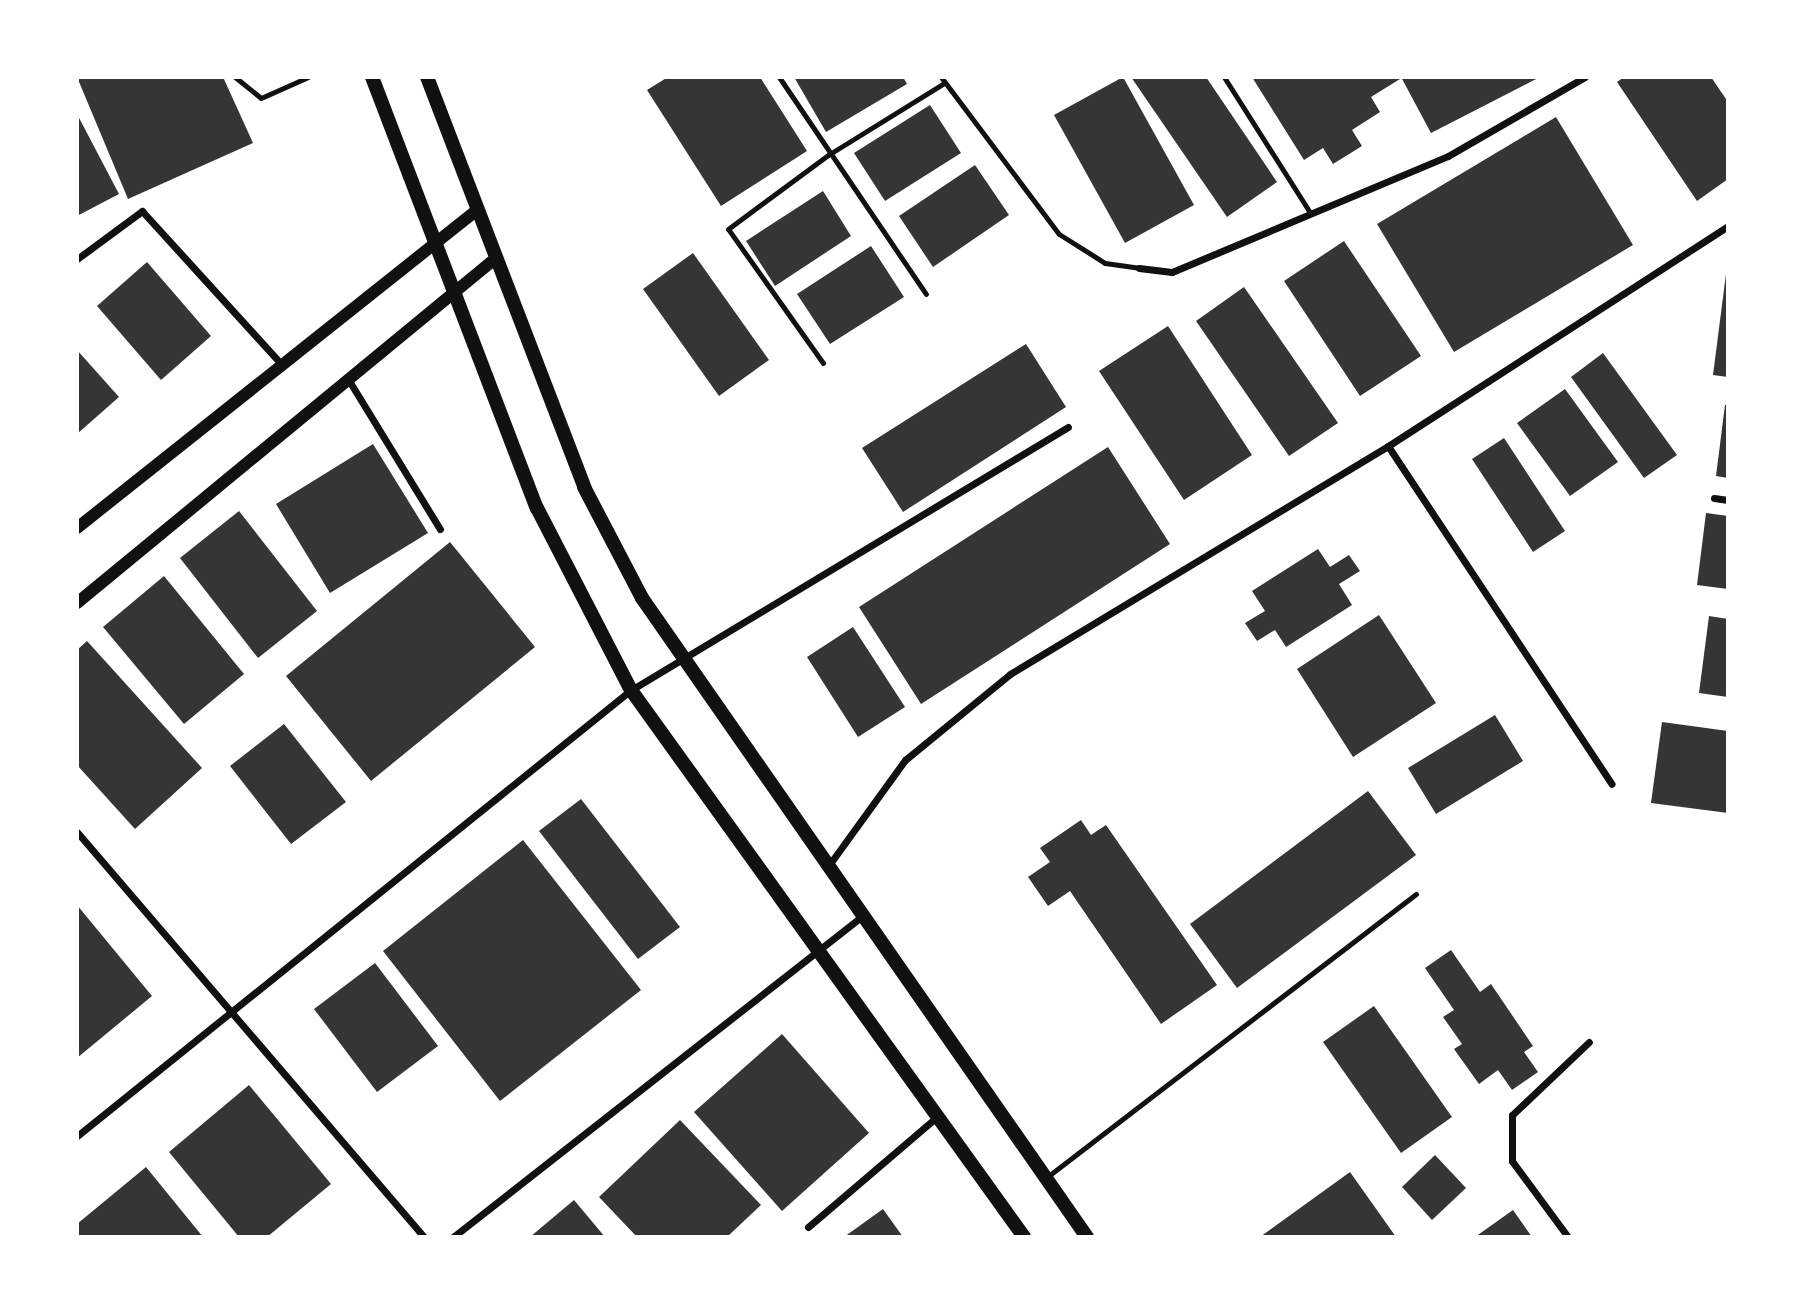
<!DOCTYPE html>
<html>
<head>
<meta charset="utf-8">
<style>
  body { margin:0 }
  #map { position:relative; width:1805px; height:1314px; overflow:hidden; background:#fff; font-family:"Varela Round",sans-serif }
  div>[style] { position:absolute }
  .building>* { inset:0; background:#353535 }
  .service>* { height:5px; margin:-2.5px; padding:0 2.5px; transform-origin:2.5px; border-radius:2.5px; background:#111 }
  .minor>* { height:7px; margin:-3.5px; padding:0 3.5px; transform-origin:3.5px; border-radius:3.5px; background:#111 }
  .tertiary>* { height:12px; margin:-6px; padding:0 6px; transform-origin:6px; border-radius:6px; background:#111 }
  .secondary>* { height:14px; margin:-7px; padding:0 7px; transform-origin:7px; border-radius:7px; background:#111 }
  span { translate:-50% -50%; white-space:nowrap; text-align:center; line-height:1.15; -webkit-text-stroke:6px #fff; paint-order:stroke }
  .frame { position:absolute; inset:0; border:79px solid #fff; pointer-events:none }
</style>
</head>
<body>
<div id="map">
  <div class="building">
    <i style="clip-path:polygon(77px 77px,223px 77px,253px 143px,128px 199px)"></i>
    <i style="clip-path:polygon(668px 77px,760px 77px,807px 151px,721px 206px,647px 90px)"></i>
    <i style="clip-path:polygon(794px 77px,903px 77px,907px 84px,826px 132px)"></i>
    <i style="clip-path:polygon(1123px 77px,1194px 205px,1125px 243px,1054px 115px)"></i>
    <i style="clip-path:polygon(1131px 77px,1206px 77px,1277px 182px,1227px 217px)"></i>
    <i style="clip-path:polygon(1252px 77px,1398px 77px,1400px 79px,1371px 97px,1380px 112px,1352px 130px,1362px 146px,1333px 164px,1323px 148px,1304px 160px)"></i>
    <i style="clip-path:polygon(1401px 77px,1540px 77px,1431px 133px)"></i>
    <i style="clip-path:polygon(1624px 77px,1711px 77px,1728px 102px,1728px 179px,1697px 201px,1617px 82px)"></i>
    <i style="clip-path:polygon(930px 105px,961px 153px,885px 201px,854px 153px)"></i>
    <i style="clip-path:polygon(77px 114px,119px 194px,77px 216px)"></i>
    <i style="clip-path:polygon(1556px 117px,1633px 245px,1454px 352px,1377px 224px)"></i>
    <i style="clip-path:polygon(975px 165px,1009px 215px,933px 267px,899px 216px)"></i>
    <i style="clip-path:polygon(823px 191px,851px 236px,775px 286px,746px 241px)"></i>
    <i style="clip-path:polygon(1344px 241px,1421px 356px,1360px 396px,1284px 281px)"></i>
    <i style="clip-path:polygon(871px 246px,904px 297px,830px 344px,797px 294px)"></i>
    <i style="clip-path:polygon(693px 253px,769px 360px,719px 396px,643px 289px)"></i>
    <i style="clip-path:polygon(147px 262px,211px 336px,161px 380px,97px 306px)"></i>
    <i style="clip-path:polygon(1726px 274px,1728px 274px,1728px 377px,1713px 375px)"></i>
    <i style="clip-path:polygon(1244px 287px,1338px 423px,1289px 456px,1196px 321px)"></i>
    <i style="clip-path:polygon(1168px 326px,1252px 455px,1184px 500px,1099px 371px)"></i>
    <i style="clip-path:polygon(1026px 344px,1066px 407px,903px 512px,862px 448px)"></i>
    <i style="clip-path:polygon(77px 350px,119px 397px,77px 434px)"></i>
    <i style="clip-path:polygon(1603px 353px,1677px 455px,1644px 478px,1571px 377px)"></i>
    <i style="clip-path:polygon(1565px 389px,1618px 462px,1570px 496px,1517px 423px)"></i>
    <i style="clip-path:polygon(1725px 405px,1728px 405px,1728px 478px,1716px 476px)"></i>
    <i style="clip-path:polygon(1504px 438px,1565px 531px,1533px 552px,1472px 459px)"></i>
    <i style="clip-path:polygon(373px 444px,428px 533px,330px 593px,276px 504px)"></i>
    <i style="clip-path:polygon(1108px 447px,1170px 544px,921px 704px,859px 607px)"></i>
    <i style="clip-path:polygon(239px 511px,317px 611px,258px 658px,180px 558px)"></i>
    <i style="clip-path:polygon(1706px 513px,1728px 516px,1728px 589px,1697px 585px)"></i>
    <i style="clip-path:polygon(450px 542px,535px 647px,371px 781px,286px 676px)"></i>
    <i style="clip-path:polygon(1318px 549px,1330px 567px,1349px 555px,1360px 571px,1339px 584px,1352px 605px,1286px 647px,1275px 630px,1257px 641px,1245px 623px,1265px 611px,1252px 591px)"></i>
    <i style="clip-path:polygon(164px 576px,244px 674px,184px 724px,103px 627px)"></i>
    <i style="clip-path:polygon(1379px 615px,1436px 703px,1353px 757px,1297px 669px)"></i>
    <i style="clip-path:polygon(1709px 616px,1728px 619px,1728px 697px,1699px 693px)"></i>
    <i style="clip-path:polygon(853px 627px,905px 707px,858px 737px,807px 657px)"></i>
    <i style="clip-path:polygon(87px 641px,202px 768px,135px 829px,77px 765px,77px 650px)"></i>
    <i style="clip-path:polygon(1495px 715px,1523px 761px,1436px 814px,1408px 768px)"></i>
    <i style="clip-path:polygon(1662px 722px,1728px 731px,1728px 813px,1651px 803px)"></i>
    <i style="clip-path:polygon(284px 724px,346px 802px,291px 844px,230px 766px)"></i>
    <i style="clip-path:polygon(1368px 791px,1416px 855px,1237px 988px,1190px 924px)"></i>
    <i style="clip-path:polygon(581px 799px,680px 927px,638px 959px,539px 831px)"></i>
    <i style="clip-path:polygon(1081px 820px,1091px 835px,1106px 825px,1217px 985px,1161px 1024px,1070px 891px,1048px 906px,1028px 877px,1050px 862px,1040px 848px)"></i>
    <i style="clip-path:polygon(523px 840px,641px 990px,500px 1101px,383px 951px)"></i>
    <i style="clip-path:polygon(77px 905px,152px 996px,77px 1058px)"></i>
    <i style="clip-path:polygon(1451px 950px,1480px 992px,1491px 984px,1533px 1046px,1524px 1052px,1538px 1072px,1512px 1090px,1498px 1070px,1479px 1084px,1454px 1049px,1462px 1044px,1443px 1017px,1454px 1010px,1425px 968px)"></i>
    <i style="clip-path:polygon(375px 963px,438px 1046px,377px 1092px,314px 1009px)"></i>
    <i style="clip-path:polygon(1374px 1006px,1452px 1117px,1401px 1153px,1323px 1042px)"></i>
    <i style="clip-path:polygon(782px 1034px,869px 1133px,782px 1211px,694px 1112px)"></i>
    <i style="clip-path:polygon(249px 1085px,331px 1184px,267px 1237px,239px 1237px,169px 1152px)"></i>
    <i style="clip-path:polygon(680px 1120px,761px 1205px,727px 1237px,637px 1237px,599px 1197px)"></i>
    <i style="clip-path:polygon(1435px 1155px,1466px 1188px,1432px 1220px,1402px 1187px)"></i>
    <i style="clip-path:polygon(146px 1167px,203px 1237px,77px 1237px,77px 1224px)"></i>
    <i style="clip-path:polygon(1350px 1172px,1396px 1237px,1260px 1237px)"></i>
    <i style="clip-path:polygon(574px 1200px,605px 1237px,530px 1237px)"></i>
    <i style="clip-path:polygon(883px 1209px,903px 1237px,844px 1237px)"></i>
    <i style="clip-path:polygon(1513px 1210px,1532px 1237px,1475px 1237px)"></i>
  </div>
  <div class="service">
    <i style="left:235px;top:77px;width:33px;rotate:39deg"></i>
    <i style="left:261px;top:98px;width:51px;rotate:-24.1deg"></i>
    <i style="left:779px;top:77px;width:262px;rotate:55.9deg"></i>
    <i style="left:941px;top:77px;width:196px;rotate:53.1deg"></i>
    <i style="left:1059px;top:234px;width:54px;rotate:32.2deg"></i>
    <i style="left:1105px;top:263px;width:34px;rotate:8deg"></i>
    <i style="left:1224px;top:77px;width:162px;rotate:57.6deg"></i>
    <i style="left:823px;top:363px;width:164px;rotate:-125.3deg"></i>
    <i style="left:728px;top:229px;width:124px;rotate:-36.5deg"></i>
    <i style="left:828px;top:155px;width:137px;rotate:-31.8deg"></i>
    <i style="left:1047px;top:1177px;width:465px;rotate:-37.5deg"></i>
  </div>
  <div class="minor">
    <i style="left:77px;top:259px;width:81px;rotate:-36.4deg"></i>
    <i style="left:142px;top:211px;width:207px;rotate:47.7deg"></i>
    <i style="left:1139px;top:268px;width:33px;rotate:7deg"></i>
    <i style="left:1172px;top:272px;width:299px;rotate:-22.8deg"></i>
    <i style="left:1448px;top:156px;width:158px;rotate:-30deg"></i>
    <i style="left:348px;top:379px;width:176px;rotate:58.5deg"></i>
    <i style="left:1388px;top:446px;width:405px;rotate:56.5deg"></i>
    <i style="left:1714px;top:498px;width:14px;rotate:8deg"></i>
    <i style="left:77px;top:832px;width:533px;rotate:49.41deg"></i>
    <i style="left:829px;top:865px;width:130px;rotate:-54.1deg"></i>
    <i style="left:905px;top:760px;width:136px;rotate:-39.3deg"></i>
    <i style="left:1010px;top:674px;width:441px;rotate:-31.1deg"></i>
    <i style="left:1388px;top:446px;width:405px;rotate:-32.9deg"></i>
    <i style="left:77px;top:1136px;width:711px;rotate:-38.84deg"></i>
    <i style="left:631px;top:690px;width:510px;rotate:-31.04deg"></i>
    <i style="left:808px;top:1227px;width:171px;rotate:-40.5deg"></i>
    <i style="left:453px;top:1237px;width:519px;rotate:-38.11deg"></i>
    <i style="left:1568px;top:1237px;width:94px;rotate:-126.4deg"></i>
    <i style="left:1512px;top:1161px;width:46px;rotate:-90deg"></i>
    <i style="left:1512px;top:1115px;width:106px;rotate:-43.5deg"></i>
  </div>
  <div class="tertiary">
    <i style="left:77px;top:528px;width:511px;rotate:-38.48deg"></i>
    <i style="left:77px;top:603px;width:543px;rotate:-39.47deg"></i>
  </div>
  <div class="secondary">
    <i style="left:372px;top:77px;width:462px;rotate:69.1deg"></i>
    <i style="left:537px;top:508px;width:205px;rotate:62.7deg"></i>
    <i style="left:631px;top:690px;width:674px;rotate:54.3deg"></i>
    <i style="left:427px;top:77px;width:439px;rotate:69deg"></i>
    <i style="left:584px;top:487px;width:125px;rotate:62.4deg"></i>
    <i style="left:642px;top:598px;width:779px;rotate:55.15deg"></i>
  </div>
  <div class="frame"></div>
</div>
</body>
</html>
